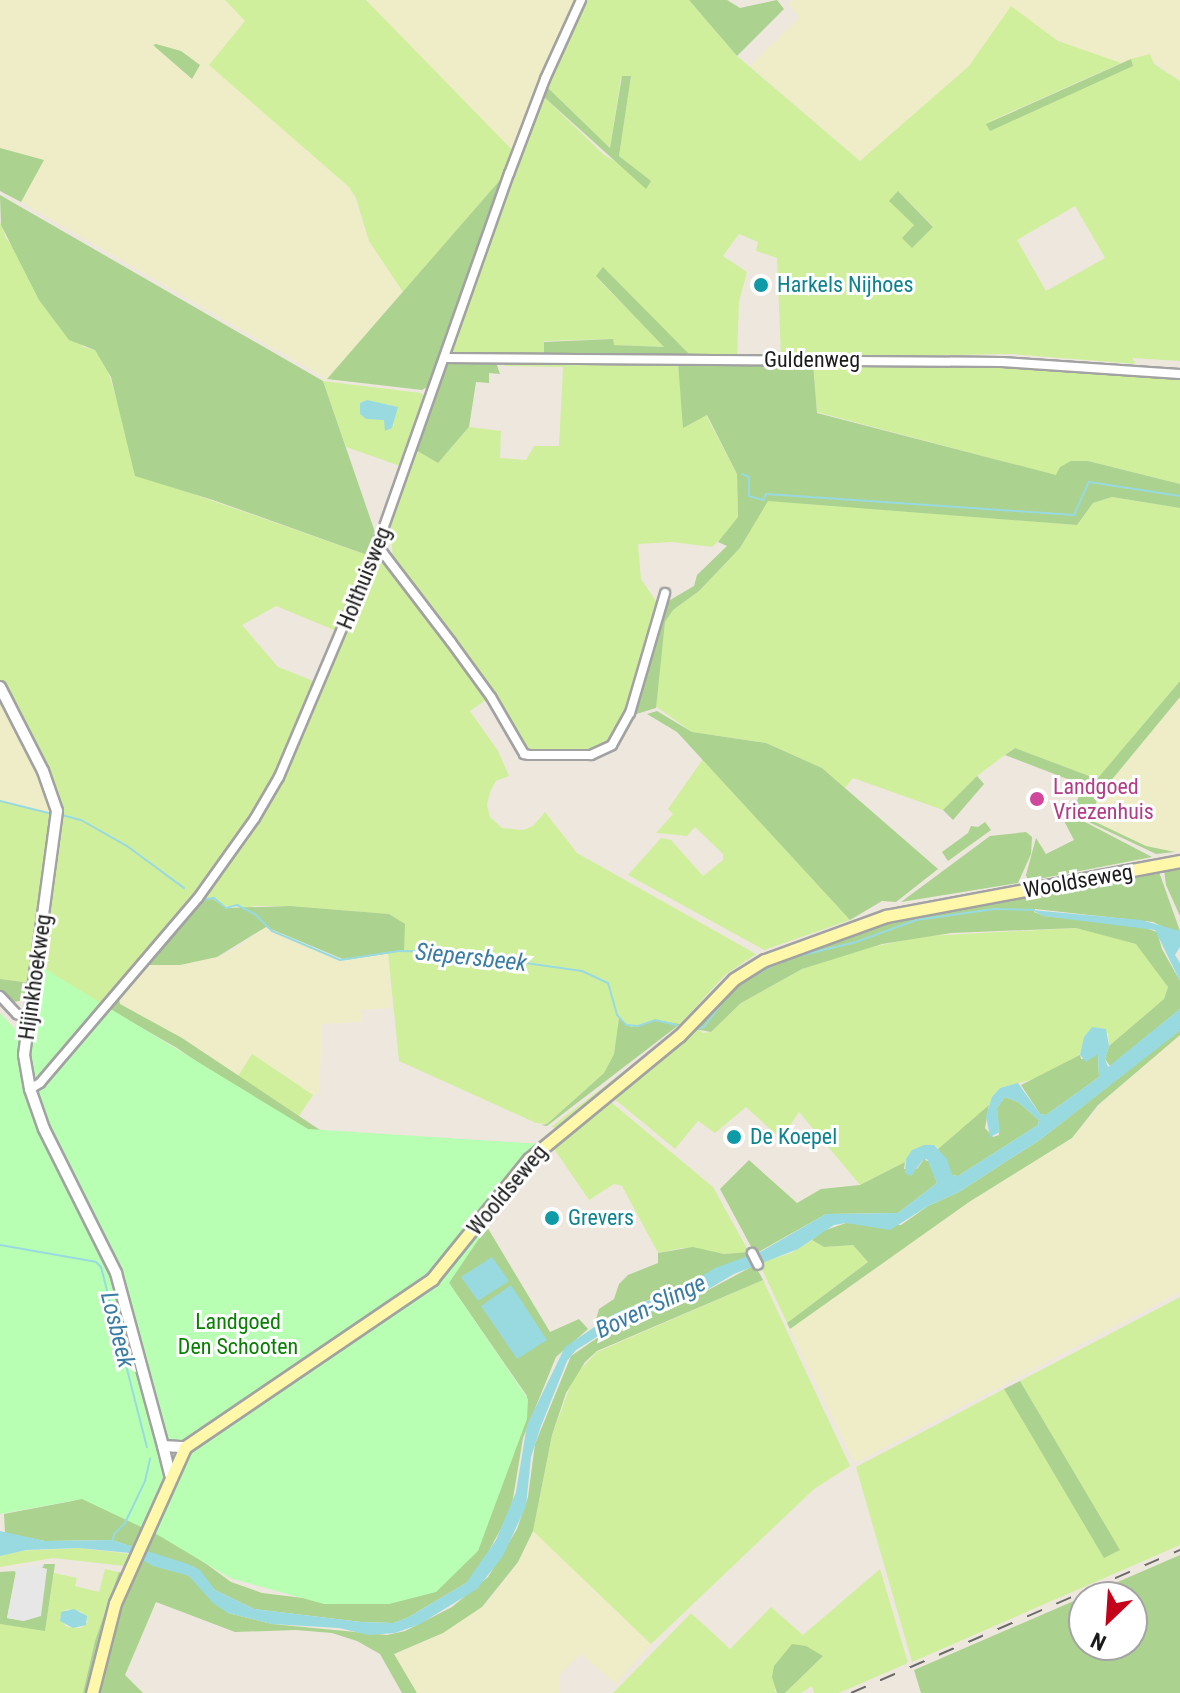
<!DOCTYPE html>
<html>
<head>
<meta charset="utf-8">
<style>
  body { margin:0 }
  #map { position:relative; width:1180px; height:1693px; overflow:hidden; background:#eee7de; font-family:"Roboto Condensed",sans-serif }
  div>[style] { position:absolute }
  .farmland>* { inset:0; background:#efedc7 }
  .grass>* { inset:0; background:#d0ef9d }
  .forest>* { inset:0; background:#abd28e }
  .park>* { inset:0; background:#b8ffb4 }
  .parking>* { inset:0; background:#e7e7e7 }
  .water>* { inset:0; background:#99dae1 }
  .stream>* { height:2px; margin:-1px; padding:0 1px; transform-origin:1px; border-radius:1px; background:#99dae1 }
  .roads { filter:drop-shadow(2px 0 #a2a2a2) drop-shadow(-2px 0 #a2a2a2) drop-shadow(0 2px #a2a2a2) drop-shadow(0 -2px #a2a2a2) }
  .minor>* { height:8px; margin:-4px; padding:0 4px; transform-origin:4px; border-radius:4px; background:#fff }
  .tertiary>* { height:10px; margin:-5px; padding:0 5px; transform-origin:5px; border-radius:5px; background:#fff }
  .secondary>* { height:11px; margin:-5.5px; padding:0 5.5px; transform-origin:5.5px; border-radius:5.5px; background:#fff8ab }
  .rail>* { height:2px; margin-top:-1px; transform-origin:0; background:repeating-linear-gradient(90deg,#696969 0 16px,transparent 0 32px) }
  .dots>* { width:22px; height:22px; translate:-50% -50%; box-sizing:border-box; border:4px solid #fff; border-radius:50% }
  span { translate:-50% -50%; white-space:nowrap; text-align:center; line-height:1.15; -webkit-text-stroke:6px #fff; paint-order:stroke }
  .culture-label { font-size:22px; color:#0d838f }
  .left { translate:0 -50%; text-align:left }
  .street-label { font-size:22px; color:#1b1b1b }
  .hotel-label { font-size:22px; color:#b23c85 }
  .park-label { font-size:22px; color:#078100 }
  .water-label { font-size:24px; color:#3a7ca3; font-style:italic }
  .north { position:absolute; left:1068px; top:1581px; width:80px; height:80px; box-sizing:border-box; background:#fff; border:2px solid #a4a4a4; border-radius:50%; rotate:205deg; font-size:22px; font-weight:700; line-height:32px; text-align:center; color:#1b1b1b }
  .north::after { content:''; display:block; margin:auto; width:28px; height:36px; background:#c5001a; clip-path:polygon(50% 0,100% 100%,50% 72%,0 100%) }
</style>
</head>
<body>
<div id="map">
  <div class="farmland">
    <i style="clip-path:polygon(0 0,225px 0,246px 21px,210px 65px,349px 187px,355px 198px,369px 241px,403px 292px,327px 379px,21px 202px,43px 160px,0 148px)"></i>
    <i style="clip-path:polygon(366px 0,578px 0,515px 153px,510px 152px)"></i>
    <i style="clip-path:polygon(793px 0,1180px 0,1180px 81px,1151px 59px,1121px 63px,1078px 50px,1040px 30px,1011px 7px,969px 66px,860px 161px,750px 66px,800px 17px,788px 4px)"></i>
    <i style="clip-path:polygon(1180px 697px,1180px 852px,1175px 852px,1146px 846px,1089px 819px,1100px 794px)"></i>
    <i style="clip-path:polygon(0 700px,32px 763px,52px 814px,0 801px)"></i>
    <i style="clip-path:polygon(267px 926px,341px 960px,388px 953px,392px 1008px,361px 1010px,362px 1022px,322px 1024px,319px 1094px,313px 1095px,252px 1055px,238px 1076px,182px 1038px,120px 1004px,118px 1000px,147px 965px,180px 965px,217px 957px,233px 950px)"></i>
    <i style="clip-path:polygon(1180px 1035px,1180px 1292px,857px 1462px,853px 1459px,790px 1329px,969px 1202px,1072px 1138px,1110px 1094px)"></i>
    <i style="clip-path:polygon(533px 1531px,651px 1644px,616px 1684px,581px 1654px,560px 1674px,559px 1693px,417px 1693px,394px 1654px,443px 1633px,488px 1602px,518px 1562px)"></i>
  </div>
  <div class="grass">
    <i style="clip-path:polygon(225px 0,366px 0,515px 153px,505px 180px,501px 179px,403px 292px,369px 241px,356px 198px,349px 187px,209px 65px,245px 21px)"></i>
    <i style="clip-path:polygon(evenodd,585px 0,689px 0,737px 56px,860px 161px,969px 66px,1011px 6px,1058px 41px,1121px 63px,986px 123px,1133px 65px,1131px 59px,1150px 54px,1154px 64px,1180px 81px,1180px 361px,1132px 358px,1136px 364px,1011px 354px,781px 358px,777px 258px,756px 251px,758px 242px,739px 234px,723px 256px,747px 272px,739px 302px,737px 357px,693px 358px,596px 277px,665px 347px,613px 345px,613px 339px,544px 341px,544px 356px,452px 355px,450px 349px,544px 97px,604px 155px,651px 182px,619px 156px,631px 76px,621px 77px,610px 148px,548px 88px,585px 0,898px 191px,933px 226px,902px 238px,914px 225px,898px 191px,585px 0,1075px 206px,1105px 258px,1046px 291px,1017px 240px,1075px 206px)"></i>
    <i style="clip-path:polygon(0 222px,6px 238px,83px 347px,95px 350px,106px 365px,126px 429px,176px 488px,370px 556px,339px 632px,276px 606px,242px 625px,278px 667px,318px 683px,282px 766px,254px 815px,197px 895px,101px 1008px,38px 976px,60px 826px,0 682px)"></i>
    <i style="clip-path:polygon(509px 360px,678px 362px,684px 427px,706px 415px,737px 474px,738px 518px,735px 525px,712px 547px,672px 542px,638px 544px,641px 579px,658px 604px,632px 703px,613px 741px,594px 752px,526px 751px,393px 560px,390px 519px,414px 449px,438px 463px,469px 427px,501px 431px,500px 458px,526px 460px,534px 446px,559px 446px,563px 367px,504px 366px)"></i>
    <i style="clip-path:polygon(813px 363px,1001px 363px,1180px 377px,1180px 484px,1088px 461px,1060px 467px,1057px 476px,817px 412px)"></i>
    <i style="clip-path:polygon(evenodd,323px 381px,421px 393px,427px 400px,403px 467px,346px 447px,323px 381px,364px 401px,391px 405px,394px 425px,385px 431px,385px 420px,360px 414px,360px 403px,364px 401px)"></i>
    <i style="clip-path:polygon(1112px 497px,1180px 508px,1180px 681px,1097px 779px,1014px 748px,977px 776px,943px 810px,853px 778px,845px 788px,822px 768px,766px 743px,692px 732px,654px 705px,665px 622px,673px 610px,699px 591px,740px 548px,768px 500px,1077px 525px,1093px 503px)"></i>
    <i style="clip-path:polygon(376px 556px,382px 557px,489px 698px,470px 711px,498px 751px,509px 776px,496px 781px,490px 792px,487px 805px,490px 817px,502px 828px,523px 830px,533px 826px,545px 812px,577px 853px,756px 954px,725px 975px,680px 1024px,652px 1020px,631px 1027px,619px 1019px,614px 1054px,604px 1073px,547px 1124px,536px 1123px,399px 1061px,388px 953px,395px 951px,404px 924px,389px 914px,290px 906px,253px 906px,247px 910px,236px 905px,223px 907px,215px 899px,200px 900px,258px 819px,281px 778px)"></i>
    <i style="clip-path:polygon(703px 759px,850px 920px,764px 950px,628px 875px,661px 838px,671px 840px,703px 876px,723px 860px,723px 854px,695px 827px,687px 836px,656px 833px,673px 814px,668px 809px)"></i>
    <i style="clip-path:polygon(0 801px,55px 814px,31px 983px,0 979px)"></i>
    <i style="clip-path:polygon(1076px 928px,1103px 934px,1136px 944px,1145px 951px,1168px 987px,1164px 999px,1109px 1046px,1108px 1033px,1084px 1037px,1080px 1055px,1037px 1078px,1000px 1088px,989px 1105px,938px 1149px,934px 1145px,912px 1151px,905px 1162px,860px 1185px,799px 1112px,781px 1139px,746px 1107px,715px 1133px,698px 1121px,675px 1149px,612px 1097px,694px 1026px,703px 1033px,711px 1032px,741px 1003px,802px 969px,858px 950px,924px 936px)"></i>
    <i style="clip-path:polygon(756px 956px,756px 961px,689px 1022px,559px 1128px,551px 1127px,665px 1040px,724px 979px)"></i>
    <i style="clip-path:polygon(252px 1054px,313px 1095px,299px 1116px,238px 1076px)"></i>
    <i style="clip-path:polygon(603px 1101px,612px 1103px,713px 1187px,749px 1252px,724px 1254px,682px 1248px,658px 1253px,622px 1186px,614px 1184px,589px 1200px,550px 1143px)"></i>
    <i style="clip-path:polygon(812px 1240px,824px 1247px,853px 1245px,868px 1262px,787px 1323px,759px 1263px,791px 1253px)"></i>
    <i style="clip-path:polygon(763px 1280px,850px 1466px,814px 1489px,651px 1644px,533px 1531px,552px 1435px,574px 1376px,597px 1352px)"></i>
    <i style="clip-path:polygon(1180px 1297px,1180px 1545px,912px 1662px,856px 1467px,1004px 1389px,1104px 1557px,1119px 1550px,1020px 1381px)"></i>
    <i style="clip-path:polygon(79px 1548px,131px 1554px,125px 1566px,53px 1558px,0 1567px,0 1556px,14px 1551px)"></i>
    <i style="clip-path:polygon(evenodd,105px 1569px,119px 1572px,95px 1641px,83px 1693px,0 1693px,0 1624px,45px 1630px,54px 1573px,77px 1578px,75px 1586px,99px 1592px,105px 1569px,67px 1609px,82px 1612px,88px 1622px,81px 1628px,67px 1627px,59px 1618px,67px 1609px)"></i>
    <i style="clip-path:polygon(880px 1569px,908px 1663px,839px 1693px,814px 1693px,812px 1686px,801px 1693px,785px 1693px,823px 1656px,774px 1690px,777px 1693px,613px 1693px,691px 1613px,730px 1649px,771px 1607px,803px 1635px)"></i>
  </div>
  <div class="forest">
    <i style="clip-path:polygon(689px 0,727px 0,740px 8px,777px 0,784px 9px,737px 56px)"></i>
    <i style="clip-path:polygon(156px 44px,181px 51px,200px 65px,192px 79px,153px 45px)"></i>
    <i style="clip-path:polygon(1131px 59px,1133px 66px,990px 131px,986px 124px)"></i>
    <i style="clip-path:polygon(622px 76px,631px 76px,619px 156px,651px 181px,646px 189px,544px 97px,548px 88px,610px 148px)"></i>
    <i style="clip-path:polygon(0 148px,44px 160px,21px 202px,0 191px)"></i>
    <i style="clip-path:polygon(501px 179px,505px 180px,432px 384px,422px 390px,327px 379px)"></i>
    <i style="clip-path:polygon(898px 191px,933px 227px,912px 248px,902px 238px,914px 225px,889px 201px)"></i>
    <i style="clip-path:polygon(0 195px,323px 381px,377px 538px,370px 556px,213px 500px,135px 476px,111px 377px,95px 350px,69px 340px,39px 300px,1px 225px)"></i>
    <i style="clip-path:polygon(603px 267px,693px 358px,544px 356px,544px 342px,613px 339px,614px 345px,664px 347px,596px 276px)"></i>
    <i style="clip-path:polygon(495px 360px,500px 374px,489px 373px,489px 383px,476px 382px,469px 427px,438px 463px,414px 449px,448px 363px)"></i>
    <i style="clip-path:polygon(678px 362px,813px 363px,817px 413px,1056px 475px,1060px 467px,1071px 461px,1088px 461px,1180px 484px,1180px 508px,1112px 497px,1093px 503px,1077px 525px,768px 501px,740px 548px,699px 591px,673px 610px,665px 622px,656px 708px,630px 716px,665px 603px,694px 586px,697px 575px,727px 546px,718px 542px,738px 517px,737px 474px,707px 415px,683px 428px)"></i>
    <i style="clip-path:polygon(1180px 681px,1180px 697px,1100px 794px,1089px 819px,1146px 846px,1175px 852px,1156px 854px,1072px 814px,1083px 785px,1005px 755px,1015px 748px,1097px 779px)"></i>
    <i style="clip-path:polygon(657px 711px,692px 732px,766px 743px,822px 768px,938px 869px,896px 902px,882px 901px,850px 920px,677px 732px,647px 714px)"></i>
    <i style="clip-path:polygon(977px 776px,984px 784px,953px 820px,943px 810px)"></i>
    <i style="clip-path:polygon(1062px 817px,1085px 822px,1152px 857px,1028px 881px,1026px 875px,1036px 838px,1046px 854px,1074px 840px)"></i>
    <i style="clip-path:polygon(985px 822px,991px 830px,948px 861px,942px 852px,968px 833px,971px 826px,978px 827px)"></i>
    <i style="clip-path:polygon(1026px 832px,1032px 837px,1031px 854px,1018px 883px,901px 902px,990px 836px)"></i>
    <i style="clip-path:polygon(1180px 864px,1180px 916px,1166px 885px,1164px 870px)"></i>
    <i style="clip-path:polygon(1158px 869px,1180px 931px,1171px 931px,1153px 922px,1035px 909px,1034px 912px,1044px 916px,1137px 925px,1157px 932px,1162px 949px,1180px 981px,1180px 1009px,1110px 1066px,1105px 1059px,1109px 1046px,1164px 999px,1168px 987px,1136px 944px,1076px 928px,951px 933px,882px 944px,802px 969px,741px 1003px,711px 1032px,695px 1029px,694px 1026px,727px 989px,754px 969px,877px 923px,934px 909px)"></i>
    <i style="clip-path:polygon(213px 899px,226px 908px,290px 906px,389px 914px,405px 924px,404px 951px,345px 960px,266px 927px,217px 957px,180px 965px,147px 965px,119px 999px,120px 1004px,182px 1038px,326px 1134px,291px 1126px,177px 1048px,109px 1009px,200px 900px)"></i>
    <i style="clip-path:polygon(0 979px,31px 983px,28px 999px,10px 1003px,0 994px)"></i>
    <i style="clip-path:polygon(619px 1018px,631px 1027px,655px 1020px,680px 1024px,547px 1126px,541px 1125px,547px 1124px,604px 1073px,614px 1054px)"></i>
    <i style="clip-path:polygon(1180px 1030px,1180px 1035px,1098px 1105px,1072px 1138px,969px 1202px,790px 1329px,787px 1323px,868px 1262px,853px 1245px,824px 1247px,812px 1240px,823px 1231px,846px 1223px,901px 1225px,928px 1206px,959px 1192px,1041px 1139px)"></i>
    <i style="clip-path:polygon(1094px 1054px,1098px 1054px,1099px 1077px,1046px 1115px,1040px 1114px,1021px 1085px,1080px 1055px,1081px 1059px,1089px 1059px)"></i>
    <i style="clip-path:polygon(1005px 1097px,1018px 1102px,1039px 1120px,1038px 1125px,958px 1176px,952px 1175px,938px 1149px,989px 1105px,985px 1128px,993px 1137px,999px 1135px,997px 1108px)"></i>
    <i style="clip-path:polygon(924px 1159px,929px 1162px,937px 1183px,898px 1213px,826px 1214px,755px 1254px,720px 1189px,749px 1160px,797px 1203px,821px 1189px,860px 1185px,905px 1162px,904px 1169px,917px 1169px)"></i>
    <i style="clip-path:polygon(483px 1220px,550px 1332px,579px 1319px,588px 1329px,556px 1357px,523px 1438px,511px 1510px,478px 1571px,466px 1583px,407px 1618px,393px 1623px,361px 1622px,254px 1609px,215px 1590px,194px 1567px,143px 1551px,153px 1525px,231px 1582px,262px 1593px,352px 1604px,386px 1604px,409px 1597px,527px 1396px,442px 1273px)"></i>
    <i style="clip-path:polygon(693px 1247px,724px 1254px,749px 1252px,751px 1256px,595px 1323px,599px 1309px,614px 1299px,619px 1284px,628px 1275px,658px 1263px,658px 1253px)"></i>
    <i style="clip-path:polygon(755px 1265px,763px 1280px,597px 1351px,585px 1362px,566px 1393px,552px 1435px,533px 1531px,518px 1562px,482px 1607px,443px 1633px,394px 1654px,417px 1693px,402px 1693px,380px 1654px,357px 1641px,332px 1633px,296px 1630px,235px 1632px,156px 1602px,125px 1675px,143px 1693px,95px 1693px,114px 1615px,140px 1557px,189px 1576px,228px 1613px,272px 1624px,387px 1635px,405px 1631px,452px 1607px,488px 1577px,517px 1529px,528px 1497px,535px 1444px,571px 1356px,616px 1325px,695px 1297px)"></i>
    <i style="clip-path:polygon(1020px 1381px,1120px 1550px,1104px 1558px,1004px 1389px)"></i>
    <i style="clip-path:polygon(166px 1476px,133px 1547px,112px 1540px,45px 1541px,5px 1533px,4px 1514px,72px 1501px)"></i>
    <i style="clip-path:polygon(evenodd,1180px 1555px,1180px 1693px,921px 1693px,914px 1670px,1180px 1555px,1084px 1597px,1132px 1597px,1132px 1645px,1084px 1645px,1084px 1597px)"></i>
    <i style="clip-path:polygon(44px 1564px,55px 1564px,45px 1631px,0 1624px,0 1572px,16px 1571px,7px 1618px,24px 1621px,47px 1569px,42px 1568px)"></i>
    <i style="clip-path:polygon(119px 1572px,122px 1574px,88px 1693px,83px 1693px,95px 1641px)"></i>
    <i style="clip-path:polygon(792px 1644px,806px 1646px,823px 1656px,785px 1693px,777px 1693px,772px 1677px,774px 1666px)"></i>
  </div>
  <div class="park">
    <i style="clip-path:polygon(40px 966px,308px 1129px,543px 1144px,449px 1283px,528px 1399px,527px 1419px,478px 1551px,436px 1592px,389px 1604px,324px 1604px,230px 1578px,158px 1535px,82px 1499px,0 1514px,0 1013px,15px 1029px)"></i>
  </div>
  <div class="parking">
    <i style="clip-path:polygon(44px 1564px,42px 1568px,47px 1569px,41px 1616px,24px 1621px,7px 1618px,16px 1573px,13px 1569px)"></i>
  </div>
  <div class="water">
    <i style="clip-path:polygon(367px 400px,398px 407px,392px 428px,385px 431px,384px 420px,366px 419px,360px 414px,360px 403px)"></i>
    <i style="clip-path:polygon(1032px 910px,1141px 920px,1180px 931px,1180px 947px,1175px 955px,1180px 963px,1180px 981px,1155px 930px,1043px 916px)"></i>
    <i style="clip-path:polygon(1180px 1009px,1180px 1030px,1172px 1037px,1041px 1139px,959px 1192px,928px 1206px,890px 1230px,846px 1223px,834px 1225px,798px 1249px,734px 1274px,695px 1297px,616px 1325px,576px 1350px,567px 1361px,541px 1426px,531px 1457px,526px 1506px,503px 1556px,477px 1589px,420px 1624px,395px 1633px,369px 1635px,339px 1628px,272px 1624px,228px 1613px,213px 1603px,189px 1576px,153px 1566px,130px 1553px,79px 1548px,26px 1550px,0 1556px,0 1531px,45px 1541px,112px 1540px,188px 1564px,200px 1570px,215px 1590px,254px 1609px,361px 1622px,393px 1623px,407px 1618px,466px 1583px,496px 1540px,516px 1492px,527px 1425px,565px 1347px,615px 1313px,680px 1289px,715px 1268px,762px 1251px,826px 1214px,898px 1213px,937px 1183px,927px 1159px,922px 1161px,911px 1176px,905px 1173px,906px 1159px,912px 1150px,924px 1145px,934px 1145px,947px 1159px,952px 1175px,958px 1176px,1038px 1125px,1039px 1120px,1018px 1102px,1005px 1097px,997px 1108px,1000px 1132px,990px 1137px,986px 1116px,992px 1097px,1000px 1088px,1018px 1083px,1040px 1114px,1046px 1115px,1099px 1077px,1098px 1054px,1086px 1062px,1080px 1055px,1084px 1037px,1092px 1027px,1106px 1029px,1109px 1046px,1105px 1059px,1108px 1067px)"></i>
    <i style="clip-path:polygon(492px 1257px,509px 1281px,478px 1301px,461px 1277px)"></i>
    <i style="clip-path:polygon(511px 1285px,547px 1340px,517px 1359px,481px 1306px)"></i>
    <i style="clip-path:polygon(74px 1609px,87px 1616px,86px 1625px,73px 1628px,60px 1621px,61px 1612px)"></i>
  </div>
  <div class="stream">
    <i style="left:742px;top:474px;width:8px;rotate:23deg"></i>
    <i style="left:749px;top:477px;width:19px;rotate:90deg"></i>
    <i style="left:749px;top:496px;width:15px;rotate:16deg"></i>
    <i style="left:763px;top:500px;width:7px;rotate:-63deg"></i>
    <i style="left:766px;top:494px;width:309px;rotate:3.9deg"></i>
    <i style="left:1074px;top:515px;width:36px;rotate:-66deg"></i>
    <i style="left:1089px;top:482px;width:92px;rotate:8.7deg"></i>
    <i style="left:0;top:801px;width:54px;rotate:14deg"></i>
    <i style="left:62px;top:815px;width:20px;rotate:15deg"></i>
    <i style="left:81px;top:820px;width:53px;rotate:29.5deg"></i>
    <i style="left:127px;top:846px;width:71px;rotate:36.4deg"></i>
    <i style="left:201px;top:900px;width:13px;rotate:-9deg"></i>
    <i style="left:214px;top:898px;width:16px;rotate:40deg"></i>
    <i style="left:226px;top:908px;width:11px;rotate:-15deg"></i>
    <i style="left:237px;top:905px;width:20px;rotate:27deg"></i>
    <i style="left:255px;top:914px;width:24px;rotate:45deg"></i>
    <i style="left:272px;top:931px;width:74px;rotate:23.1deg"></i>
    <i style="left:340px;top:960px;width:59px;rotate:-8.8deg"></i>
    <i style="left:398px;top:951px;width:49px;rotate:1.2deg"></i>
    <i style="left:447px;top:952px;width:136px;rotate:8deg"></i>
    <i style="left:582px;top:971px;width:29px;rotate:25deg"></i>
    <i style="left:608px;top:983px;width:33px;rotate:74deg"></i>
    <i style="left:617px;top:1015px;width:13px;rotate:48deg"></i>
    <i style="left:626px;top:1025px;width:12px;rotate:5deg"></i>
    <i style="left:638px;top:1026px;width:18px;rotate:-19deg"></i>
    <i style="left:655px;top:1020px;width:22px;rotate:13deg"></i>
    <i style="left:695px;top:1029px;width:9px;rotate:-13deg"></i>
    <i style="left:704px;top:1027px;width:50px;rotate:-53.1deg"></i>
    <i style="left:734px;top:987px;width:55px;rotate:-29.4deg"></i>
    <i style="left:782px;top:960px;width:76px;rotate:-13.7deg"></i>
    <i style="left:856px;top:942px;width:64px;rotate:-20.1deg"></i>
    <i style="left:916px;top:920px;width:79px;rotate:-8deg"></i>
    <i style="left:994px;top:909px;width:40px;rotate:1.4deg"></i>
    <i style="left:0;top:1245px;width:97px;rotate:10deg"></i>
    <i style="left:96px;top:1262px;width:7px;rotate:45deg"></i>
    <i style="left:101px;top:1267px;width:186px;rotate:75.7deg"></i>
    <i style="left:112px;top:1543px;width:9px;rotate:-77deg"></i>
    <i style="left:114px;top:1534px;width:16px;rotate:-45deg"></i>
    <i style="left:125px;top:1523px;width:47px;rotate:-64.5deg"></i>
    <i style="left:145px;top:1481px;width:23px;rotate:-77deg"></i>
  </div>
  <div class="roads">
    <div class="minor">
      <i style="left:444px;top:358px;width:558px;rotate:0.41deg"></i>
      <i style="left:1002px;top:362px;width:178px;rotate:3.9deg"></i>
      <i style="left:376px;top:549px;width:8px;rotate:30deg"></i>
      <i style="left:383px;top:553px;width:112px;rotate:52.6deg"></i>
      <i style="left:451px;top:642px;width:68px;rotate:54deg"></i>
      <i style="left:491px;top:697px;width:66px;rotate:59.9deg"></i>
      <i style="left:524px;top:754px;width:5px;rotate:11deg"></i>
      <i style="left:529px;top:755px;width:62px"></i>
      <i style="left:591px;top:755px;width:23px;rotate:-25deg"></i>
      <i style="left:612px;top:745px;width:37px;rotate:-61deg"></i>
      <i style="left:630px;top:713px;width:125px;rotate:-73.7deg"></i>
      <i style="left:0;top:996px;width:25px;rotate:47deg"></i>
      <i style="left:17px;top:1014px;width:13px;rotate:18deg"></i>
      <i style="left:30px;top:1089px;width:12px;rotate:-31deg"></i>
      <i style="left:40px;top:1083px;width:243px;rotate:-49.5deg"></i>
      <i style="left:198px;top:898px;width:98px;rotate:-54.5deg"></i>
      <i style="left:255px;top:818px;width:48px;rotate:-59.7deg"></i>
      <i style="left:279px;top:777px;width:248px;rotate:-67deg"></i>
      <i style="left:376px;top:549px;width:398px;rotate:-70.5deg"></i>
      <i style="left:509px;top:174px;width:102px;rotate:-69.2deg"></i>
      <i style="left:545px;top:79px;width:87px;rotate:-65.5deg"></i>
      <i style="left:752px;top:1253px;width:13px;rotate:63deg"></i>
    </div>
    <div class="tertiary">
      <i style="left:0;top:687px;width:94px;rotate:62.9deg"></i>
      <i style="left:43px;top:771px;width:42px;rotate:70.7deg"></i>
      <i style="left:57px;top:811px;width:246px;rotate:97.7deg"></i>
      <i style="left:24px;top:1055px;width:35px;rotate:80deg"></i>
      <i style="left:30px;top:1089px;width:42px;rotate:70.7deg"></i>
      <i style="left:44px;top:1129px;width:161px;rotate:63.4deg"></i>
      <i style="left:116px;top:1273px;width:179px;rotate:74.8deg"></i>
      <i style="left:163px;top:1446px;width:22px;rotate:3deg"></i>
      <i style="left:163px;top:1446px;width:30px;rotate:76deg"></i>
    </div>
    <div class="secondary">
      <i style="left:92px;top:1693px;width:93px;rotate:-75.7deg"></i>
      <i style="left:115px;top:1603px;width:171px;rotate:-65.8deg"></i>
      <i style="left:185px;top:1447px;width:299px;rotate:-34.2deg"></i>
      <i style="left:432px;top:1279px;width:154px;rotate:-51.1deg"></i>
      <i style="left:529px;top:1159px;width:194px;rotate:-39.4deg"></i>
      <i style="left:679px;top:1036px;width:79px;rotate:-46deg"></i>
      <i style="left:734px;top:979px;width:36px;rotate:-32deg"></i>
      <i style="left:765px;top:960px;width:129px;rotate:-20deg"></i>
      <i style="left:886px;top:916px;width:299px;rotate:-10.6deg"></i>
    </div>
  </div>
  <div class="rail">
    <i style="left:851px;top:1693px;width:359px;rotate:-23.5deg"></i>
  </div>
  <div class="dots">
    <i style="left:761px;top:285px;background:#0f9aa8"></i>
    <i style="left:1037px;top:799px;background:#d1479c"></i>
    <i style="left:734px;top:1137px;background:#0f9aa8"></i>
    <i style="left:552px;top:1218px;background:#0f9aa8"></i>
  </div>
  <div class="culture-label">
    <span class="left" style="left:777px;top:285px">Harkels Nijhoes</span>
    <span class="left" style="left:750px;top:1137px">De Koepel</span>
    <span class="left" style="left:568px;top:1218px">Grevers</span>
  </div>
  <div class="street-label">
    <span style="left:812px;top:360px">Guldenweg</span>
    <span style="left:364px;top:578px;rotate:-68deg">Holthuisweg</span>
    <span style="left:1078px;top:881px;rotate:-10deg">Wooldseweg</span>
    <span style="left:35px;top:977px;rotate:-82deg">Hijinkhoekweg</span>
    <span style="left:507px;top:1190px;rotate:-50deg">Wooldseweg</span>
  </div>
  <div class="hotel-label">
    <span class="left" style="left:1053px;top:799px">Landgoed<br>Vriezenhuis</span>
  </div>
  <div class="park-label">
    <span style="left:238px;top:1334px">Landgoed<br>Den Schooten</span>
  </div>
  <div class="water-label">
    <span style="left:471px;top:958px;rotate:6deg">Siepersbeek</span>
    <span style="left:651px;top:1307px;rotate:-25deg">Boven-Slinge</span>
    <span style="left:117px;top:1330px;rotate:76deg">Losbeek</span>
  </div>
  <div class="north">N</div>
</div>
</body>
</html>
